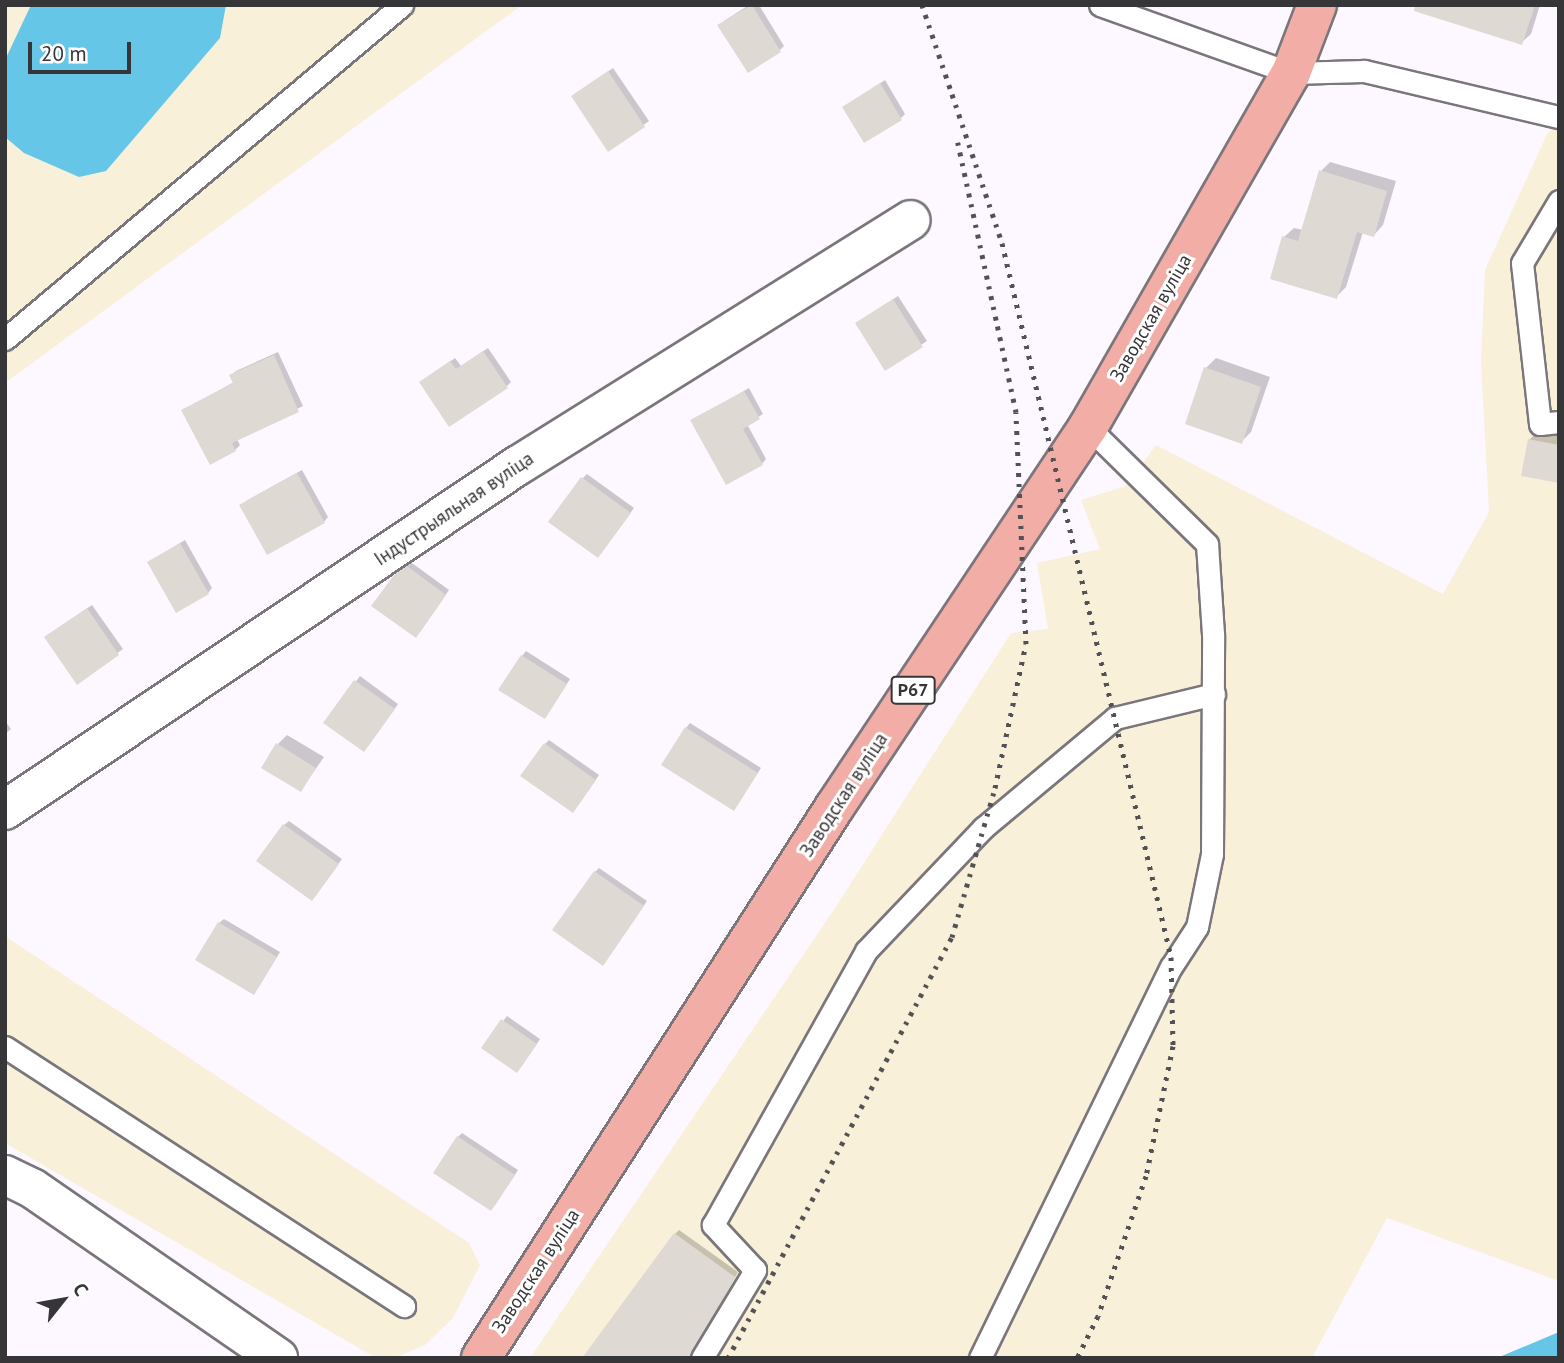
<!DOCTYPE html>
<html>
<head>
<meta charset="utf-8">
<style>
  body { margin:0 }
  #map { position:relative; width:1564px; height:1363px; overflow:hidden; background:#fdf8ff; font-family:"PT Sans",sans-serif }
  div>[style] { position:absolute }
  .industrial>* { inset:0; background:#f9f0da }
  .water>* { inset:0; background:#66c6e7 }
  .shadow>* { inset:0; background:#0003 }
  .building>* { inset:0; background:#dfd9d4 }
  .roads { filter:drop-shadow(2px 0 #7a767b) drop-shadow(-2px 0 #7a767b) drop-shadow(0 2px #7a767b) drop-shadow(0 -2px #7a767b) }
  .lane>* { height:21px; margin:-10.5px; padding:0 10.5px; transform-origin:10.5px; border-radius:10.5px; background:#fff }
  .street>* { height:38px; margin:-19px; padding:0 19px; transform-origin:19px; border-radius:19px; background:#fff }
  .primary>* { height:38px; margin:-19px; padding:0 19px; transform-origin:19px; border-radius:19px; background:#f2ada6 }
  .rail>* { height:5px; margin-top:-2.5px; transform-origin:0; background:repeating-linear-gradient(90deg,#525153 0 3.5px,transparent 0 10.5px) }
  span { translate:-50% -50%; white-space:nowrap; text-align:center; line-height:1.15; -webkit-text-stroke:6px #fff; paint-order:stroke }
  .shield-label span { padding:2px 5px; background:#fff; border:2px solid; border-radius:5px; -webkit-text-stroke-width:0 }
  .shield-label { font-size:18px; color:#363537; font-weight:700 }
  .street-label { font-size:19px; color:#363537 }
  .frame { position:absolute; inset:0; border:7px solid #363537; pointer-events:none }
  .north { position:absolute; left:28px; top:1265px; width:70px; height:70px; -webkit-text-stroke:5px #fff; paint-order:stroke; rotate:59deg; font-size:19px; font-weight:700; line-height:28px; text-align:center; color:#363537 }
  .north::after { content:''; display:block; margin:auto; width:24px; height:32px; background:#363537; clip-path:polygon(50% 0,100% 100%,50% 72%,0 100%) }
  .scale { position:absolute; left:28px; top:42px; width:103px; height:32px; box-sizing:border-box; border:4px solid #363537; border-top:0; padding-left:9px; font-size:21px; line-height:24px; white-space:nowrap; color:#363537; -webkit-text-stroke:5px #fff; paint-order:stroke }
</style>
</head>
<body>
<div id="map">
  <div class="industrial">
    <i style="clip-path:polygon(5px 5px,522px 5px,5px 383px)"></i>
    <i style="clip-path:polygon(1559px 120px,1559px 1281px,1387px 1218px,1312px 1358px,530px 1358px,835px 908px,1011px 633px,1048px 629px,1037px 563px,1100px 549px,1081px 500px,1126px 486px,1156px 445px,1443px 594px,1489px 512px,1481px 362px,1485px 270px,1547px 134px)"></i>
    <i style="clip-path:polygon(5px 936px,469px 1243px,480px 1265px,453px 1318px,425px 1345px,394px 1358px,376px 1358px,5px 1143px)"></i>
  </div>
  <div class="water">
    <i style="clip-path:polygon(31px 5px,226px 5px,220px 38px,106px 171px,79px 177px,24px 153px,5px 137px,5px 60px)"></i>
    <i style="clip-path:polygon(1559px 1332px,1559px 1358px,1497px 1358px)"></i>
  </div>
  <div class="shadow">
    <i style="clip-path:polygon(749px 5px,759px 5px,784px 46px,780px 50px,724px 21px)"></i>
    <i style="clip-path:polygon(1464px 5px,1540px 5px,1531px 34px,1521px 43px)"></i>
    <i style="clip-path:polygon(613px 68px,649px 121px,608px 150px,573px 96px)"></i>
    <i style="clip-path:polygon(885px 80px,905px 114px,901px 118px,844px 107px)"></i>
    <i style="clip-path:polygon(1330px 162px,1396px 181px,1383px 225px,1374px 235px,1363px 232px,1346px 287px,1336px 297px,1284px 237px,1294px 228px,1303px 230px,1321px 171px)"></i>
    <i style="clip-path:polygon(898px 296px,927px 341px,886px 368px,857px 323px)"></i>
    <i style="clip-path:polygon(488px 348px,511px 382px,507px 386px,421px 382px,455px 358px,461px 366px)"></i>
    <i style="clip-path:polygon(278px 352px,303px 406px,237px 439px,240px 445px,235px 450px,210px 463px,184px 410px,234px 382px,231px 375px,236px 371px)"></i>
    <i style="clip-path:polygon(1216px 358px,1270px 377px,1251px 432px,1241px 442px,1206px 368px)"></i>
    <i style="clip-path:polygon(749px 388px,763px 414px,747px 424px,766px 459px,762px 464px,692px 421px)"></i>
    <i style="clip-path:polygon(1539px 430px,1559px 434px,1559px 481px,1529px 440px)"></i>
    <i style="clip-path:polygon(302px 470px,328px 517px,324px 522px,246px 501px)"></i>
    <i style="clip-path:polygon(587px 474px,634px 508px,598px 556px,583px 478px)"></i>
    <i style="clip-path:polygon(185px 540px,212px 588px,208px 593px,149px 562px)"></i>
    <i style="clip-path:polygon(412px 563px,449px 590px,420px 632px,400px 571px)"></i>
    <i style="clip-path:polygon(92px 605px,123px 649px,77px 682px,51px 633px)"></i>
    <i style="clip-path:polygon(526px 651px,570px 679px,549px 712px,522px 656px)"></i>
    <i style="clip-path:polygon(360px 676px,398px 704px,368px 746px,326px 722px)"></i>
    <i style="clip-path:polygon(5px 721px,11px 729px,5px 734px)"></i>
    <i style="clip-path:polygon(690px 723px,761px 768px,734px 809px,686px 728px)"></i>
    <i style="clip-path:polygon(287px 735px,324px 757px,301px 790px,278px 744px)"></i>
    <i style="clip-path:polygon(549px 740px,599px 775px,577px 807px,545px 744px)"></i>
    <i style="clip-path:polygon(289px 821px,342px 859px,316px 895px,284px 825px)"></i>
    <i style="clip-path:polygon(599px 868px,647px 901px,607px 959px,595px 872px)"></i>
    <i style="clip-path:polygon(224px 919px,280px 952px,258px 988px,219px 923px)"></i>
    <i style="clip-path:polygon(507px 1016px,540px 1039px,521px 1067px,483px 1048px)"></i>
    <i style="clip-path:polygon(462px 1133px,518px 1170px,495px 1205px,458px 1137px)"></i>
    <i style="clip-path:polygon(679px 1230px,738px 1272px,693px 1351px,675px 1234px)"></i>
  </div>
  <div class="building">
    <i style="clip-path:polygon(752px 5px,781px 52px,748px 73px,717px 25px)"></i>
    <i style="clip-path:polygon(1415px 5px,1535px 5px,1522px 45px,1414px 11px)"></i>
    <i style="clip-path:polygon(608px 71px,645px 127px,608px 152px,571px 96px)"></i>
    <i style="clip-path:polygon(880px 83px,902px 120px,864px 143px,842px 107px)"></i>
    <i style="clip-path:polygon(1319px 170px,1387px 191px,1374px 237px,1357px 232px,1337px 299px,1270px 279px,1282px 236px,1298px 241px)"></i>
    <i style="clip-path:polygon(893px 299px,923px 347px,885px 371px,855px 323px)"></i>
    <i style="clip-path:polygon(483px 351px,508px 388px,449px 427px,419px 382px,450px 361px,456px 369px)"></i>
    <i style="clip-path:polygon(274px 355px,299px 412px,232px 443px,236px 451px,210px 465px,181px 410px,233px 383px,229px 375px)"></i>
    <i style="clip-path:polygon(1204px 367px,1261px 387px,1242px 444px,1185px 424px)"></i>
    <i style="clip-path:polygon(744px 391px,760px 419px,743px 429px,763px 465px,726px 485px,690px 420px)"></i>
    <i style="clip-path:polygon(1528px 439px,1559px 445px,1559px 483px,1521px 476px)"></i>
    <i style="clip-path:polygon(297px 473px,325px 523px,267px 555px,239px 505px)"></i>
    <i style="clip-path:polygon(581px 477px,631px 513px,598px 558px,548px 522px)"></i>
    <i style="clip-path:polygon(180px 543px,209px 594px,176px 613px,147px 562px)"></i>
    <i style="clip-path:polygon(407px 566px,446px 595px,416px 638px,371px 606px,394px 575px)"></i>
    <i style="clip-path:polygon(87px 608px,119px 655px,77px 685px,44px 637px)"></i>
    <i style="clip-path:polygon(521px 655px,567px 684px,545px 719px,498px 690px)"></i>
    <i style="clip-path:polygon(354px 680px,395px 709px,364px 752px,323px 723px)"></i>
    <i style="clip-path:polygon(685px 727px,758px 773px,734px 811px,661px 765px)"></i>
    <i style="clip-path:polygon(276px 743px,316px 768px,301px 792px,261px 768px)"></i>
    <i style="clip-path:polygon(544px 743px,596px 780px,573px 813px,520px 776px)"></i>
    <i style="clip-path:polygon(283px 824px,339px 864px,312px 901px,256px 861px)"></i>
    <i style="clip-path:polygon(594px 871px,644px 906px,603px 966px,552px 930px)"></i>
    <i style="clip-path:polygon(218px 922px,277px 957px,254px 995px,195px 960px)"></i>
    <i style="clip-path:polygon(501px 1019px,537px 1044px,517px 1073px,481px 1048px)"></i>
    <i style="clip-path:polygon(457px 1136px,515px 1175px,491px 1211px,433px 1173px)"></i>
    <i style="clip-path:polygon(674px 1233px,735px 1277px,689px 1358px,582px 1358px)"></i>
  </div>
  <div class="roads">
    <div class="lane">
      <i style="left:1100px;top:5px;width:203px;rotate:19.6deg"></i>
      <i style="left:1291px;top:73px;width:73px;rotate:-1.6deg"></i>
      <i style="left:1364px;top:71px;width:200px;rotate:13.3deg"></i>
      <i style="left:1559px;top:201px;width:72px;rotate:120.8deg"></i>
      <i style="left:1522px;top:263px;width:162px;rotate:83.6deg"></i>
      <i style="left:1540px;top:424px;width:19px;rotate:-6deg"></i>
      <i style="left:5px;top:339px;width:519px;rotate:-40.07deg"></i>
      <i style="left:5px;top:1047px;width:476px;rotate:33deg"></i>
      <i style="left:702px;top:1358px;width:103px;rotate:-58.9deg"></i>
      <i style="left:755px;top:1270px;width:62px;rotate:-133deg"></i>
      <i style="left:713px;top:1225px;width:314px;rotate:-60.8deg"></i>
      <i style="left:866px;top:951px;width:170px;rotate:-46.4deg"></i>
      <i style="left:983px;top:828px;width:172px;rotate:-39.8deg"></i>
      <i style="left:1115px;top:718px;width:102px;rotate:-13.6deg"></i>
      <i style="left:980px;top:1358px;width:435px;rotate:-64deg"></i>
      <i style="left:1171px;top:967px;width:48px;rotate:-57deg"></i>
      <i style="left:1197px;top:927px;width:75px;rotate:-78.4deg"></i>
      <i style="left:1212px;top:854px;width:220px;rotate:-89.7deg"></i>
      <i style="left:1213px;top:634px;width:90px;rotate:-93.8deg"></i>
      <i style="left:1207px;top:544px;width:167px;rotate:-135.5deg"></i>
    </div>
    <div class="street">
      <i style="left:5px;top:810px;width:617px;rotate:-33.9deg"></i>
      <i style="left:517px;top:466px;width:464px;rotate:-32deg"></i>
      <i style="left:5px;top:1175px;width:30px;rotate:26deg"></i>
      <i style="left:32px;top:1188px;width:299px;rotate:34.6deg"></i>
    </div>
    <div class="primary">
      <i style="left:481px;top:1358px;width:654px;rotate:-57.31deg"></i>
      <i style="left:834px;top:808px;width:458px;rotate:-56.3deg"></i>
      <i style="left:1088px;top:427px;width:408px;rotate:-60.2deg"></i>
      <i style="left:1291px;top:73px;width:73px;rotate:-69.1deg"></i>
    </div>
  </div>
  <div class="rail">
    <i style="left:922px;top:5px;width:251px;rotate:71.4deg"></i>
    <i style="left:1002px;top:243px;width:734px;rotate:76.68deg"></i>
    <i style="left:1171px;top:957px;width:89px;rotate:88.7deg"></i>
    <i style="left:1173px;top:1046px;width:133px;rotate:101.7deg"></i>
    <i style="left:1146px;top:1176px;width:148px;rotate:108.9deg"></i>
    <i style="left:1098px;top:1316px;width:47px;rotate:116.6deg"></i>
    <i style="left:728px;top:1358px;width:477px;rotate:-62deg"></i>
    <i style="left:952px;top:937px;width:155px;rotate:-73.9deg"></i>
    <i style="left:995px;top:788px;width:147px;rotate:-77.9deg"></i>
    <i style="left:1026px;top:644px;width:232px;rotate:-92.5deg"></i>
    <i style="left:1016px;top:412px;width:278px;rotate:-102.2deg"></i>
  </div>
  <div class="shield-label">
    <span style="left:913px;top:690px">Р67</span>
  </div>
  <div class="street-label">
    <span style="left:1151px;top:318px;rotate:-60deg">Заводская вуліца</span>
    <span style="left:454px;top:509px;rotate:-34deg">Індустрыяльная вуліца</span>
    <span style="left:844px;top:795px;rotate:-57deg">Заводская вуліца</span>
    <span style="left:536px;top:1271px;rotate:-57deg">Заводская вуліца</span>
  </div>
  <div class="frame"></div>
  <div class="north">С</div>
  <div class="scale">20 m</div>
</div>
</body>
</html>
